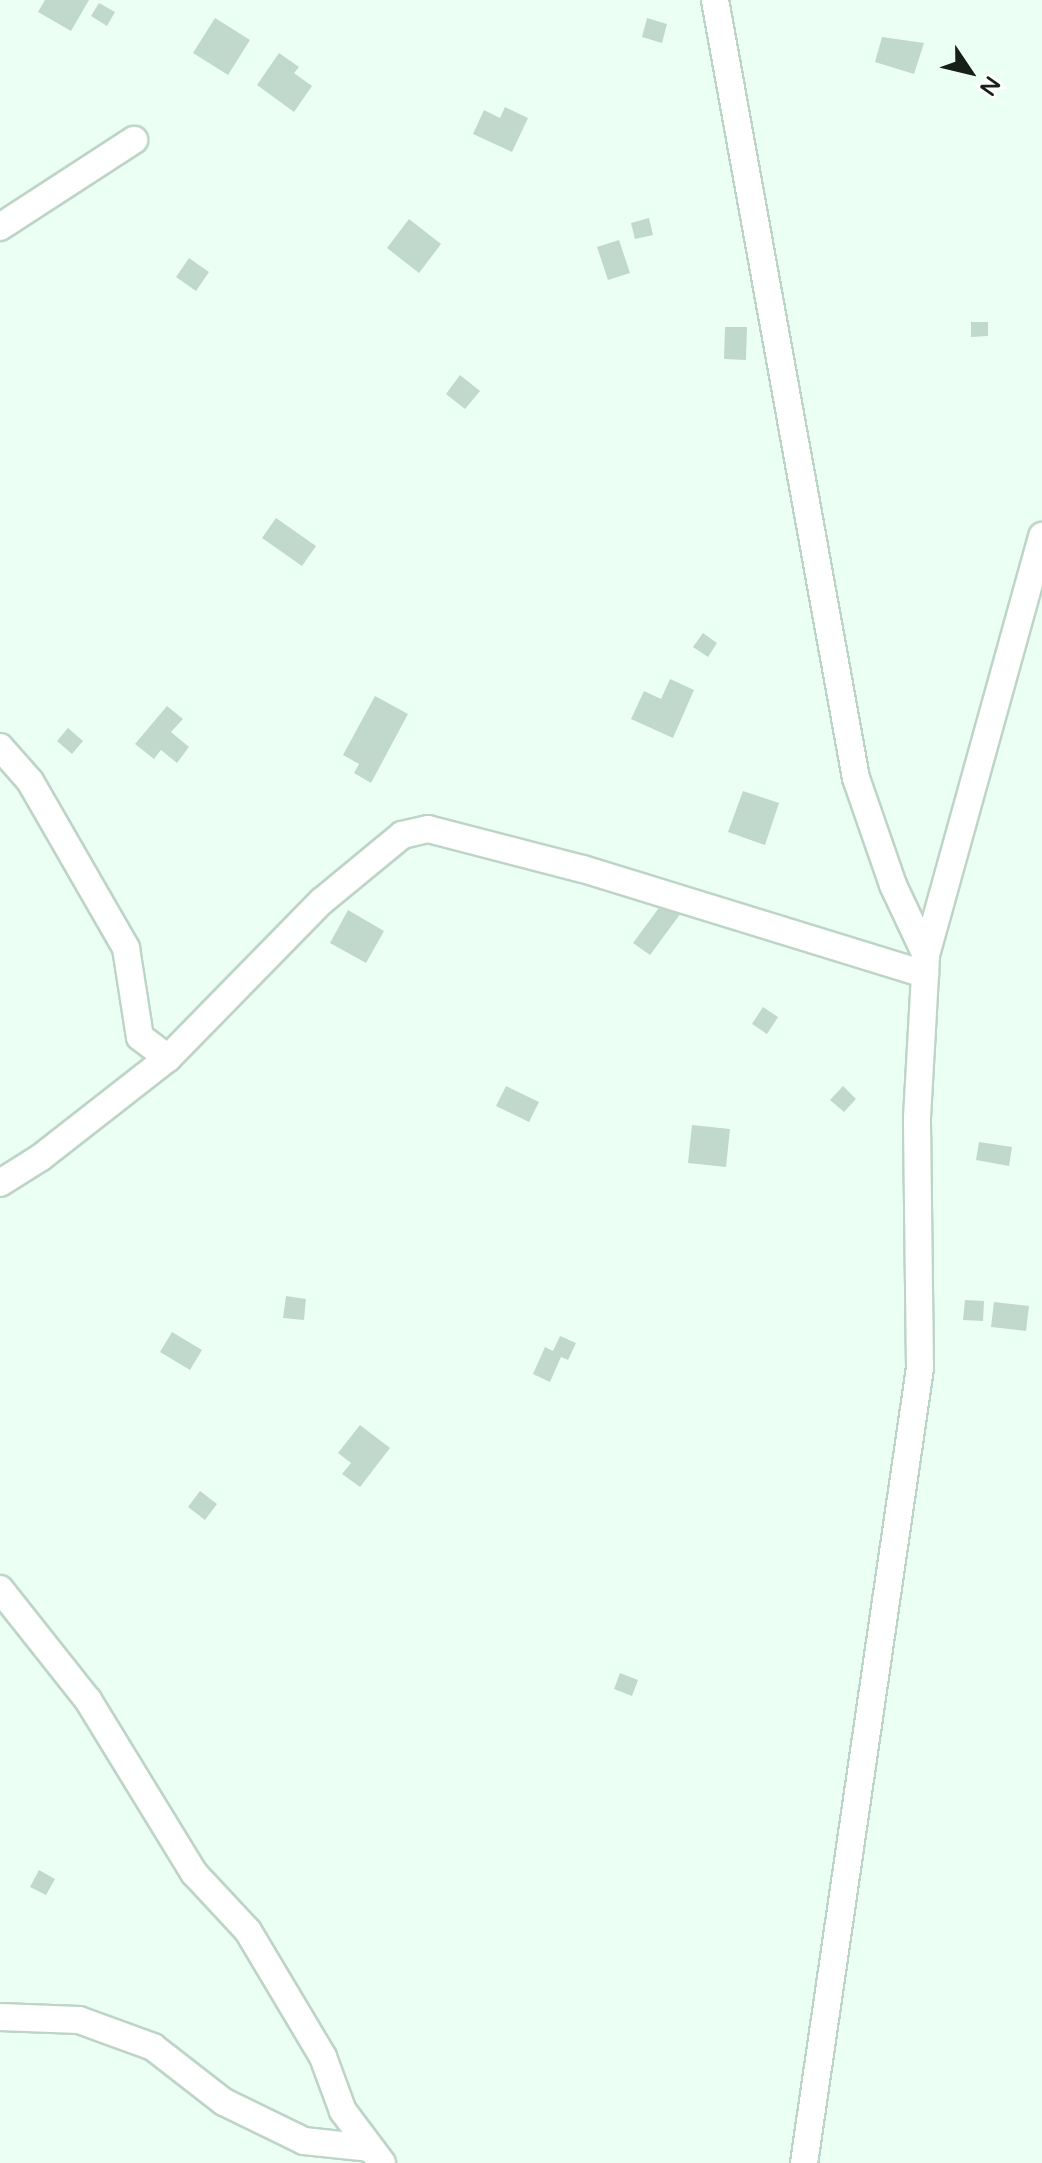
<!DOCTYPE html>
<html>
<head>
<meta charset="utf-8">
<style>
  body { margin:0 }
  #map { position:relative; width:1042px; height:2163px; overflow:hidden; background:#ecfff5; font-family:"Varela Round",sans-serif }
  div>[style] { position:absolute }
  .building>* { inset:0; background:#c1d9cc }
  .roads { filter:drop-shadow(2px 0 #bdd5c8) drop-shadow(-2px 0 #bdd5c8) drop-shadow(0 2px #bdd5c8) drop-shadow(0 -2px #bdd5c8) }
  .minor>* { height:26px; margin:-13px; padding:0 13px; transform-origin:13px; border-radius:13px; background:#fff }
  span { translate:-50% -50%; white-space:nowrap; text-align:center; line-height:1.15; -webkit-text-stroke:6px #fff; paint-order:stroke }
  .north { position:absolute; left:930px; top:32px; width:80px; height:80px; -webkit-text-stroke:6px #fff; paint-order:stroke; rotate:125deg; font-size:22px; font-weight:700; line-height:32px; text-align:center; color:#171f1b }
  .north::after { content:''; display:block; margin:auto; width:28px; height:36px; background:#171f1b; clip-path:polygon(50% 0,100% 100%,50% 72%,0 100%) }
</style>
</head>
<body>
<div id="map">
  <div class="building">
    <i style="clip-path:polygon(45px 0,89px 0,71px 31px,38px 12px)"></i>
    <i style="clip-path:polygon(99px 3px,115px 12px,107px 26px,91px 16px)"></i>
    <i style="clip-path:polygon(215px 18px,250px 40px,228px 75px,193px 53px)"></i>
    <i style="clip-path:polygon(647px 18px,667px 24px,662px 43px,642px 37px)"></i>
    <i style="clip-path:polygon(882px 37px,924px 43px,914px 74px,875px 62px)"></i>
    <i style="clip-path:polygon(279px 53px,299px 67px,294px 73px,312px 86px,294px 112px,257px 85px)"></i>
    <i style="clip-path:polygon(505px 107px,528px 118px,512px 152px,473px 134px,484px 110px,500px 118px)"></i>
    <i style="clip-path:polygon(649px 218px,653px 235px,635px 239px,631px 223px)"></i>
    <i style="clip-path:polygon(409px 219px,441px 244px,419px 273px,387px 248px)"></i>
    <i style="clip-path:polygon(619px 240px,630px 273px,608px 280px,597px 247px)"></i>
    <i style="clip-path:polygon(189px 258px,209px 272px,196px 291px,176px 277px)"></i>
    <i style="clip-path:polygon(971px 322px,988px 322px,988px 336px,971px 337px)"></i>
    <i style="clip-path:polygon(725px 327px,747px 327px,746px 360px,724px 359px)"></i>
    <i style="clip-path:polygon(460px 375px,480px 391px,465px 409px,446px 394px)"></i>
    <i style="clip-path:polygon(276px 518px,316px 546px,302px 566px,262px 538px)"></i>
    <i style="clip-path:polygon(703px 633px,717px 643px,708px 657px,693px 647px)"></i>
    <i style="clip-path:polygon(670px 679px,694px 690px,673px 738px,631px 719px,644px 691px,661px 699px)"></i>
    <i style="clip-path:polygon(375px 696px,408px 714px,371px 783px,354px 773px,359px 764px,343px 755px)"></i>
    <i style="clip-path:polygon(167px 706px,183px 719px,171px 732px,189px 747px,177px 763px,161px 750px,154px 759px,135px 744px)"></i>
    <i style="clip-path:polygon(68px 728px,83px 741px,72px 754px,57px 741px)"></i>
    <i style="clip-path:polygon(743px 791px,779px 803px,765px 845px,728px 832px)"></i>
    <i style="clip-path:polygon(664px 901px,681px 913px,650px 955px,633px 943px)"></i>
    <i style="clip-path:polygon(348px 910px,384px 931px,366px 963px,330px 943px)"></i>
    <i style="clip-path:polygon(763px 1007px,778px 1017px,767px 1034px,752px 1024px)"></i>
    <i style="clip-path:polygon(506px 1086px,539px 1102px,529px 1122px,496px 1106px)"></i>
    <i style="clip-path:polygon(843px 1086px,856px 1099px,844px 1112px,830px 1100px)"></i>
    <i style="clip-path:polygon(692px 1125px,730px 1129px,726px 1167px,688px 1163px)"></i>
    <i style="clip-path:polygon(979px 1142px,1012px 1147px,1009px 1166px,976px 1160px)"></i>
    <i style="clip-path:polygon(286px 1296px,306px 1299px,304px 1320px,283px 1318px)"></i>
    <i style="clip-path:polygon(965px 1300px,984px 1301px,983px 1321px,963px 1320px)"></i>
    <i style="clip-path:polygon(994px 1302px,1029px 1306px,1026px 1331px,991px 1327px)"></i>
    <i style="clip-path:polygon(172px 1332px,202px 1350px,190px 1370px,160px 1352px)"></i>
    <i style="clip-path:polygon(560px 1336px,576px 1343px,568px 1360px,561px 1357px,550px 1382px,533px 1374px,545px 1347px,553px 1351px)"></i>
    <i style="clip-path:polygon(360px 1425px,390px 1448px,360px 1487px,342px 1474px,351px 1463px,338px 1453px)"></i>
    <i style="clip-path:polygon(200px 1491px,217px 1504px,205px 1520px,188px 1507px)"></i>
    <i style="clip-path:polygon(620px 1673px,638px 1680px,632px 1696px,614px 1689px)"></i>
    <i style="clip-path:polygon(39px 1870px,55px 1879px,46px 1895px,30px 1887px)"></i>
  </div>
  <div class="roads">
    <div class="minor">
      <i style="left:715px;top:0;width:791px;rotate:79.73deg"></i>
      <i style="left:856px;top:778px;width:113px;rotate:70.9deg"></i>
      <i style="left:893px;top:885px;width:77px;rotate:64.8deg"></i>
      <i style="left:0;top:227px;width:160px;rotate:-33deg"></i>
      <i style="left:0;top:747px;width:45px;rotate:48.6deg"></i>
      <i style="left:30px;top:781px;width:193px;rotate:60.1deg"></i>
      <i style="left:126px;top:948px;width:90px;rotate:81.1deg"></i>
      <i style="left:140px;top:1037px;width:35px;rotate:37deg"></i>
      <i style="left:0;top:1183px;width:47px;rotate:-32deg"></i>
      <i style="left:40px;top:1158px;width:162px;rotate:-38deg"></i>
      <i style="left:168px;top:1058px;width:220px;rotate:-45.6deg"></i>
      <i style="left:322px;top:901px;width:104px;rotate:-39.5deg"></i>
      <i style="left:402px;top:835px;width:27px;rotate:-13deg"></i>
      <i style="left:428px;top:829px;width:160px;rotate:14.5deg"></i>
      <i style="left:583px;top:869px;width:358px;rotate:17.1deg"></i>
      <i style="left:0;top:1589px;width:142px;rotate:51.6deg"></i>
      <i style="left:88px;top:1700px;width:203px;rotate:58.5deg"></i>
      <i style="left:194px;top:1873px;width:79px;rotate:47deg"></i>
      <i style="left:248px;top:1931px;width:147px;rotate:59.2deg"></i>
      <i style="left:323px;top:2057px;width:58px;rotate:69.7deg"></i>
      <i style="left:343px;top:2111px;width:65px;rotate:53.1deg"></i>
      <i style="left:0;top:2017px;width:79px;rotate:2.2deg"></i>
      <i style="left:79px;top:2020px;width:79px;rotate:20deg"></i>
      <i style="left:153px;top:2047px;width:90px;rotate:37.8deg"></i>
      <i style="left:224px;top:2102px;width:89px;rotate:26deg"></i>
      <i style="left:304px;top:2141px;width:65px;rotate:6.1deg"></i>
      <i style="left:804px;top:2163px;width:803px;rotate:-81.7deg"></i>
      <i style="left:920px;top:1368px;width:250px;rotate:-90.7deg"></i>
      <i style="left:917px;top:1118px;width:163px;rotate:-86.8deg"></i>
      <i style="left:926px;top:955px;width:435px;rotate:-74.5deg"></i>
    </div>
  </div>
  <div class="north">N</div>
</div>
</body>
</html>
